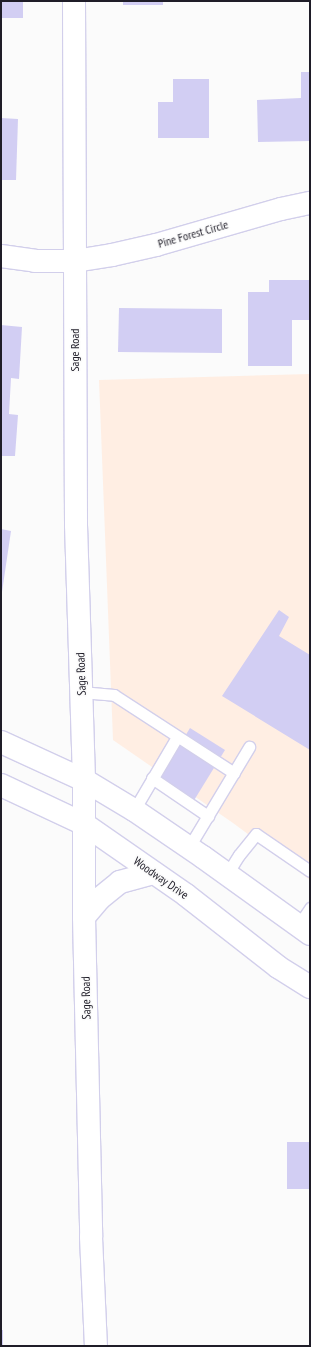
<!DOCTYPE html>
<html>
<head>
<meta charset="utf-8">
<style>
  body { margin:0 }
  #map { position:relative; width:311px; height:1347px; overflow:hidden; background:#fbfbfb; font-family:"PT Sans Narrow",sans-serif }
  div>[style] { position:absolute }
  .commercial>* { inset:0; background:#ffeee3 }
  .building>* { inset:0; background:#d2cef3 }
  .roads { filter:drop-shadow(1px 0 #d2cfeb) drop-shadow(-1px 0 #d2cfeb) drop-shadow(0 1px #d2cfeb) drop-shadow(0 -1px #d2cfeb) }
  .service>* { height:11px; margin:-5.5px; padding:0 5.5px; transform-origin:5.5px; border-radius:5.5px; background:#fff }
  .minor>* { height:22px; margin:-11px; padding:0 11px; transform-origin:11px; border-radius:11px; background:#fff }
  .tertiary>* { height:22px; margin:-11px; padding:0 11px; transform-origin:11px; border-radius:11px; background:#fff }
  .secondary>* { height:22px; margin:-11px; padding:0 11px; transform-origin:11px; border-radius:11px; background:#fff }
  span { translate:-50% -50%; white-space:nowrap; text-align:center; line-height:1.15; -webkit-text-stroke:3px #fbfbfb; paint-order:stroke }
  .street-label { font-size:12px; color:#1f1d28 }
  .frame { position:absolute; inset:0; border:2px solid #1f1d28; pointer-events:none }
</style>
</head>
<body>
<div id="map">
  <div class="commercial">
    <i style="clip-path:polygon(310px 374px,310px 880px,233px 823px,113px 740px,99px 380px)"></i>
  </div>
  <div class="building">
    <i style="clip-path:polygon(1px 1px,23px 1px,23px 18px,1px 18px)"></i>
    <i style="clip-path:polygon(123px 1px,163px 1px,163px 5px,123px 5px)"></i>
    <i style="clip-path:polygon(301px 72px,310px 72px,310px 141px,258px 142px,257px 100px,301px 98px)"></i>
    <i style="clip-path:polygon(173px 79px,209px 79px,209px 138px,158px 138px,158px 102px,173px 102px)"></i>
    <i style="clip-path:polygon(1px 118px,18px 119px,16px 180px,1px 180px)"></i>
    <i style="clip-path:polygon(269px 280px,310px 280px,310px 320px,292px 320px,292px 366px,248px 366px,248px 292px,269px 292px)"></i>
    <i style="clip-path:polygon(119px 308px,222px 309px,222px 353px,118px 352px)"></i>
    <i style="clip-path:polygon(1px 325px,22px 327px,19px 379px,11px 378px,9px 414px,18px 415px,15px 456px,1px 456px)"></i>
    <i style="clip-path:polygon(1px 529px,11px 531px,2px 592px,1px 592px)"></i>
    <i style="clip-path:polygon(279px 610px,289px 617px,279px 636px,310px 655px,310px 750px,222px 696px)"></i>
    <i style="clip-path:polygon(190px 728px,225px 750px,193px 802px,158px 781px)"></i>
    <i style="clip-path:polygon(287px 1142px,310px 1142px,310px 1189px,287px 1189px)"></i>
    <i style="clip-path:polygon(1px 1330px,3px 1330px,3px 1346px,1px 1346px)"></i>
  </div>
  <div class="roads">
    <div class="service">
      <i style="left:81px;top:692px;width:33px;rotate:5deg"></i>
      <i style="left:114px;top:695px;width:143px;rotate:33deg"></i>
      <i style="left:152px;top:778px;width:68px;rotate:34.2deg"></i>
      <i style="left:134px;top:810px;width:85px;rotate:-59.5deg"></i>
      <i style="left:189px;top:847px;width:117px;rotate:-59deg"></i>
      <i style="left:227px;top:874px;width:22px;rotate:-58deg"></i>
      <i style="left:239px;top:855px;width:27px;rotate:-51deg"></i>
      <i style="left:256px;top:834px;width:65px;rotate:34.4deg"></i>
      <i style="left:298px;top:926px;width:22px;rotate:-56deg"></i>
    </div>
    <div class="minor">
      <i style="left:1px;top:256px;width:34px;rotate:8deg"></i>
      <i style="left:35px;top:261px;width:40px"></i>
      <i style="left:75px;top:261px;width:37px;rotate:-9deg"></i>
      <i style="left:112px;top:255px;width:45px;rotate:-12.8deg"></i>
      <i style="left:156px;top:245px;width:130px;rotate:-16.1deg"></i>
      <i style="left:281px;top:209px;width:30px;rotate:-12deg"></i>
    </div>
    <div class="tertiary">
      <i style="left:74px;top:1px;width:524px;rotate:89.78deg"></i>
      <i style="left:76px;top:525px;width:255px;rotate:88.2deg"></i>
      <i style="left:84px;top:780px;width:137px;rotate:90deg"></i>
      <i style="left:84px;top:917px;width:320px;rotate:88.7deg"></i>
      <i style="left:91px;top:1237px;width:109px;rotate:87.4deg"></i>
    </div>
    <div class="secondary">
      <i style="left:1px;top:742px;width:91px;rotate:24.6deg"></i>
      <i style="left:84px;top:780px;width:58px;rotate:31deg"></i>
      <i style="left:134px;top:810px;width:83px;rotate:34.3deg"></i>
      <i style="left:203px;top:857px;width:132px;rotate:35.7deg"></i>
      <i style="left:1px;top:785px;width:92px;rotate:25.2deg"></i>
      <i style="left:84px;top:824px;width:124px;rotate:34.8deg"></i>
      <i style="left:186px;top:895px;width:117px;rotate:38deg"></i>
      <i style="left:278px;top:967px;width:38px;rotate:32deg"></i>
      <i style="left:84px;top:917px;width:23px;rotate:-50deg"></i>
      <i style="left:99px;top:899px;width:27px;rotate:-39deg"></i>
      <i style="left:120px;top:882px;width:35px;rotate:-15deg"></i>
    </div>
  </div>
  <div class="street-label">
    <span style="left:193px;top:234px;rotate:-16deg">Pine Forest Circle</span>
    <span style="left:75px;top:350px;rotate:-90deg">Sage Road</span>
    <span style="left:81px;top:674px;rotate:-92deg">Sage Road</span>
    <span style="left:161px;top:878px;rotate:35deg">Woodway Drive</span>
    <span style="left:86px;top:998px;rotate:-91deg">Sage Road</span>
  </div>
  <div class="frame"></div>
</div>
</body>
</html>
